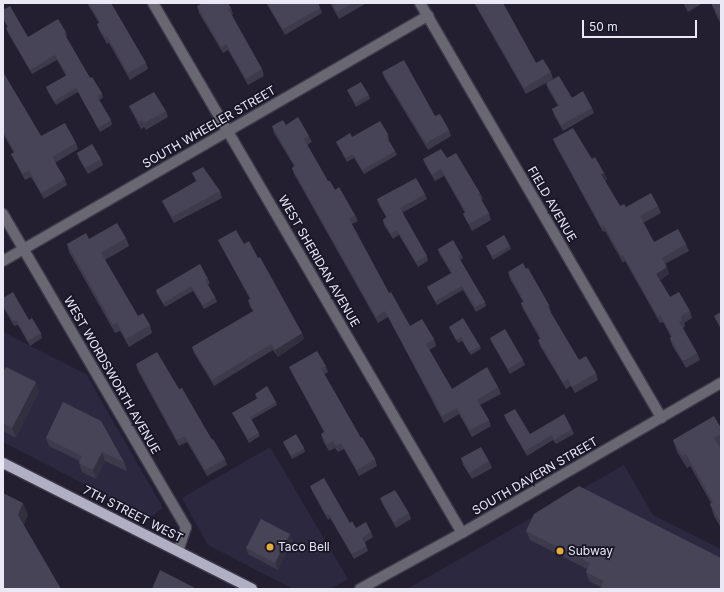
<!DOCTYPE html>
<html>
<head>
<meta charset="utf-8">
<style>
  body { margin:0 }
  #map { position:relative; width:724px; height:592px; overflow:hidden; background:#231f31; font-family:Inter,sans-serif }
  div>[style] { position:absolute }
  .built>* { inset:0; background:#2c2840 }
  .roads { filter:drop-shadow(1px 0 #3f3b4c) drop-shadow(-1px 0 #3f3b4c) drop-shadow(0 1px #3f3b4c) drop-shadow(0 -1px #3f3b4c) }
  .minor>* { height:10px; margin:-5px; padding:0 5px; transform-origin:5px; border-radius:5px; background:#696872 }
  .major>* { height:10px; margin:-5px; padding:0 5px; transform-origin:5px; border-radius:5px; background:#b1afc3 }
  .wall>* { inset:0; background:#3d3a4c }
  .shaded-wall>* { inset:0; background:#32303e }
  .building>* { inset:0; background:#474458 }
  .dots>* { width:11px; height:11px; translate:-50% -50%; box-sizing:border-box; border:2px solid #191627; border-radius:50% }
  span { translate:-50% -50%; white-space:nowrap; text-align:center; line-height:1.15; -webkit-text-stroke:3.5px #191627; paint-order:stroke }
  .street-label { font-size:12px; color:#e9e8f4 }
  .poi-label { font-size:12px; color:#e9e8f4 }
  .left { translate:0 -50%; text-align:left }
  .frame { position:absolute; inset:0; border:4px solid #e9e8f4; pointer-events:none }
  .scale { position:absolute; left:582px; top:20px; width:115px; height:18px; box-sizing:border-box; border:2px solid #e9e8f4; border-top:0; padding-left:5px; font-size:12px; line-height:14px; white-space:nowrap; color:#e9e8f4; -webkit-text-stroke:3px #191627; paint-order:stroke }
</style>
</head>
<body>
<div id="map">
  <div class="built">
    <i style="clip-path:polygon(3px 332px,86px 374px,163px 508px,150px 518px,3px 442px)"></i>
    <i style="clip-path:polygon(270px 447px,348px 579px,330px 589px,293px 589px,208px 545px,182px 498px)"></i>
    <i style="clip-path:polygon(624px 465px,653px 515px,721px 549px,721px 589px,407px 589px)"></i>
  </div>
  <div class="roads">
    <div class="minor">
      <i style="left:153px;top:3px;width:613px;rotate:59.76deg"></i>
      <i style="left:420px;top:3px;width:480px;rotate:59.8deg"></i>
      <i style="left:3px;top:214px;width:363px;rotate:59.7deg"></i>
      <i style="left:186px;top:527px;width:25px;rotate:108deg"></i>
      <i style="left:3px;top:261px;width:491px;rotate:-30deg"></i>
      <i style="left:360px;top:589px;width:116px;rotate:-28.8deg"></i>
      <i style="left:462px;top:533px;width:299px;rotate:-30.1deg"></i>
    </div>
    <div class="major">
      <i style="left:3px;top:463px;width:279px;rotate:26.8deg"></i>
    </div>
  </div>
  <div class="wall">
    <i style="clip-path:polygon(87px 3px,111px 3px,146px 63px,148px 69px,130px 80px,109px 43px,107px 44px,99px 30px,97px 24px,99px 23px)"></i>
    <i style="clip-path:polygon(266px 3px,318px 3px,322px 13px,285px 35px)"></i>
    <i style="clip-path:polygon(330px 3px,367px 3px,339px 19px)"></i>
    <i style="clip-path:polygon(474px 3px,503px 3px,536px 63px,551px 72px,553px 79px,526px 94px)"></i>
    <i style="clip-path:polygon(683px 3px,703px 3px,688px 12px)"></i>
    <i style="clip-path:polygon(721px 3px,721px 24px,717px 17px,712px 5px)"></i>
    <i style="clip-path:polygon(197px 6px,231px 8px,233px 14px,232px 15px,262px 69px,264px 76px,248px 85px,228px 50px,223px 53px,199px 13px)"></i>
    <i style="clip-path:polygon(3px 10px,28px 37px,66px 32px,67px 36px,66px 37px,90px 78px,102px 93px,103px 98px,99px 100px,111px 120px,112px 125px,100px 132px,78px 92px,56px 105px,48px 92px,46px 87px,66px 76px,57px 60px,32px 74px,8px 33px,6px 28px,8px 27px,3px 19px)"></i>
    <i style="clip-path:polygon(3px 72px,41px 136px,76px 143px,78px 149px,55px 163px,65px 179px,67px 185px,44px 199px,31px 177px,25px 180px,14px 160px,11px 154px,14px 153px,3px 134px)"></i>
    <i style="clip-path:polygon(382px 72px,435px 116px,449px 130px,451px 136px,428px 150px,385px 79px)"></i>
    <i style="clip-path:polygon(546px 83px,592px 108px,594px 113px,563px 131px,554px 115px,552px 109px,558px 106px,548px 89px)"></i>
    <i style="clip-path:polygon(347px 90px,369px 95px,370px 99px,356px 107px)"></i>
    <i style="clip-path:polygon(129px 106px,166px 111px,168px 117px,146px 130px,144px 127px,141px 129px,132px 112px)"></i>
    <i style="clip-path:polygon(286px 125px,309px 136px,312px 142px,307px 145px,328px 181px,355px 215px,358px 221px,352px 224px,389px 293px,410px 326px,434px 339px,436px 346px,429px 350px,452px 389px,498px 387px,501px 394px,480px 405px,489px 420px,491px 426px,472px 437px,459px 414px,444px 423px,388px 317px,378px 323px,294px 174px,292px 168px,294px 166px,274px 133px,272px 126px)"></i>
    <i style="clip-path:polygon(388px 134px,389px 139px,388px 139px,395px 151px,397px 155px,364px 174px,354px 158px,347px 162px,338px 146px,336px 142px,352px 137px)"></i>
    <i style="clip-path:polygon(553px 139px,592px 159px,604px 173px,607px 179px,605px 181px,620px 206px,626px 207px,658px 206px,661px 213px,643px 223px,654px 242px,686px 244px,689px 251px,665px 264px,669px 274px,660px 280px,670px 297px,690px 311px,692px 318px,684px 323px,685px 326px,683px 328px,697px 353px,700px 360px,686px 368px,672px 345px,670px 338px,671px 337px,663px 322px,660px 323px,625px 261px,623px 263px,605px 231px,603px 232px,556px 146px)"></i>
    <i style="clip-path:polygon(77px 153px,101px 159px,103px 165px,88px 174px,79px 159px)"></i>
    <i style="clip-path:polygon(447px 158px,480px 193px,483px 199px,481px 200px,489px 213px,491px 220px,472px 231px,466px 220px,463px 214px,465px 213px,444px 176px,435px 181px,426px 166px,423px 159px)"></i>
    <i style="clip-path:polygon(192px 173px,220px 191px,222px 198px,174px 223px,165px 207px,162px 201px,196px 181px)"></i>
    <i style="clip-path:polygon(425px 194px,427px 199px,402px 213px,427px 256px,428px 261px,418px 267px,399px 235px,393px 239px,384px 225px,383px 220px,386px 217px,379px 205px,377px 199px)"></i>
    <i style="clip-path:polygon(126px 238px,129px 246px,105px 260px,138px 316px,150px 325px,152px 333px,129px 347px,120px 331px,115px 333px,69px 252px,67px 244px,89px 239px)"></i>
    <i style="clip-path:polygon(218px 240px,244px 244px,302px 333px,304px 339px,278px 357px,273px 350px,214px 386px,194px 353px,192px 347px,253px 311px,250px 307px,248px 300px,250px 299px,221px 246px)"></i>
    <i style="clip-path:polygon(486px 246px,510px 246px,511px 249px,493px 260px)"></i>
    <i style="clip-path:polygon(438px 249px,461px 254px,463px 258px,460px 260px,485px 302px,486px 306px,476px 312px,463px 290px,437px 305px,429px 291px,427px 287px,451px 273px,439px 253px)"></i>
    <i style="clip-path:polygon(508px 272px,549px 305px,551px 312px,550px 312px,579px 360px,596px 373px,598px 380px,575px 393px,571px 386px,566px 389px,540px 346px,538px 340px,540px 339px,523px 309px,521px 303px,523px 302px,510px 279px)"></i>
    <i style="clip-path:polygon(208px 279px,210px 283px,208px 285px,215px 297px,217px 302px,204px 309px,193px 291px,165px 307px,157px 294px,156px 290px)"></i>
    <i style="clip-path:polygon(3px 298px,29px 320px,41px 333px,42px 338px,30px 346px,18px 325px,14px 326px,3px 307px)"></i>
    <i style="clip-path:polygon(449px 327px,480px 346px,481px 349px,471px 355px,462px 341px,458px 343px)"></i>
    <i style="clip-path:polygon(490px 338px,523px 360px,525px 365px,510px 374px,492px 343px)"></i>
    <i style="clip-path:polygon(136px 364px,179px 389px,225px 459px,227px 465px,207px 476px,187px 442px,179px 446px,138px 371px)"></i>
    <i style="clip-path:polygon(326px 366px,328px 372px,324px 374px,361px 438px,375px 459px,377px 466px,359px 476px,344px 449px,338px 452px,335px 448px,329px 451px,323px 441px,321px 434px,324px 432px,292px 373px,289px 367px)"></i>
    <i style="clip-path:polygon(3px 372px,39px 391px,16px 438px,3px 431px)"></i>
    <i style="clip-path:polygon(255px 394px,276px 402px,277px 405px,251px 420px,260px 436px,249px 443px,234px 416px,232px 413px,257px 399px)"></i>
    <i style="clip-path:polygon(63px 402px,124px 462px,127px 471px,105px 461px,96px 479px,82px 472px,79px 463px,80px 461px,49px 446px,46px 438px)"></i>
    <i style="clip-path:polygon(504px 415px,530px 434px,572px 429px,574px 434px,556px 444px,553px 440px,527px 456px,506px 420px)"></i>
    <i style="clip-path:polygon(721px 428px,721px 528px,714px 516px,710px 504px,711px 503px,690px 466px,687px 468px,677px 452px,673px 440px)"></i>
    <i style="clip-path:polygon(283px 442px,304px 448px,305px 452px,292px 459px)"></i>
    <i style="clip-path:polygon(461px 458px,489px 461px,492px 468px,472px 479px,463px 465px)"></i>
    <i style="clip-path:polygon(310px 486px,350px 523px,356px 528px,371px 532px,373px 537px,365px 542px,368px 551px,354px 559px,330px 518px,328px 520px,312px 491px)"></i>
    <i style="clip-path:polygon(380px 498px,409px 513px,411px 519px,396px 528px,383px 505px)"></i>
    <i style="clip-path:polygon(526px 531px,721px 558px,601px 587px,589px 581px,586px 572px,587px 569px,530px 540px)"></i>
    <i style="clip-path:polygon(290px 534px,293px 540px,278px 570px,248px 554px,246px 548px)"></i>
  </div>
  <div class="shaded-wall">
    <i style="clip-path:polygon(604px 173px,607px 179px,604px 181px,601px 174px)"></i>
    <i style="clip-path:polygon(667px 267px,669px 274px,659px 281px,656px 274px)"></i>
    <i style="clip-path:polygon(302px 333px,304px 339px,278px 357px,275px 350px)"></i>
    <i style="clip-path:polygon(36px 382px,39px 391px,16px 438px,12px 428px)"></i>
    <i style="clip-path:polygon(102px 452px,105px 461px,96px 479px,93px 470px)"></i>
    <i style="clip-path:polygon(23px 503px,28px 515px,23px 527px,18px 515px)"></i>
    <i style="clip-path:polygon(290px 534px,293px 540px,278px 570px,275px 563px)"></i>
  </div>
  <div class="building">
    <i style="clip-path:polygon(88px 3px,111px 3px,146px 63px,128px 73px,107px 36px,105px 38px,97px 24px,100px 22px)"></i>
    <i style="clip-path:polygon(203px 3px,228px 3px,231px 8px,228px 9px,262px 69px,246px 79px,226px 44px,221px 47px,197px 6px)"></i>
    <i style="clip-path:polygon(267px 3px,318px 3px,320px 8px,283px 29px)"></i>
    <i style="clip-path:polygon(332px 3px,353px 3px,337px 12px)"></i>
    <i style="clip-path:polygon(475px 3px,503px 3px,536px 63px,543px 59px,551px 72px,524px 88px)"></i>
    <i style="clip-path:polygon(712px 3px,721px 3px,721px 19px,712px 5px)"></i>
    <i style="clip-path:polygon(10px 6px,28px 37px,58px 19px,66px 32px,64px 33px,90px 78px,92px 77px,102px 93px,97px 96px,111px 120px,98px 128px,76px 88px,54px 101px,46px 87px,67px 75px,55px 55px,30px 70px,6px 28px,8px 27px,3px 18px,3px 10px)"></i>
    <i style="clip-path:polygon(404px 60px,435px 116px,440px 114px,449px 130px,426px 143px,382px 72px)"></i>
    <i style="clip-path:polygon(3px 72px,41px 136px,65px 123px,76px 143px,52px 157px,65px 179px,41px 193px,29px 170px,23px 174px,11px 154px,15px 152px,3px 131px)"></i>
    <i style="clip-path:polygon(559px 76px,572px 98px,583px 91px,592px 108px,561px 125px,552px 109px,559px 105px,546px 83px)"></i>
    <i style="clip-path:polygon(361px 82px,369px 95px,355px 103px,347px 90px)"></i>
    <i style="clip-path:polygon(154px 92px,166px 111px,144px 123px,142px 120px,139px 122px,129px 106px)"></i>
    <i style="clip-path:polygon(298px 117px,309px 136px,304px 139px,328px 181px,330px 181px,335px 190px,339px 187px,355px 215px,349px 219px,389px 293px,391px 292px,410px 326px,422px 319px,434px 339px,426px 344px,452px 389px,487px 367px,498px 387px,477px 400px,489px 420px,470px 430px,457px 408px,442px 416px,385px 311px,376px 317px,292px 168px,295px 166px,272px 126px,283px 120px,286px 125px)"></i>
    <i style="clip-path:polygon(380px 121px,388px 134px,386px 136px,395px 151px,362px 170px,353px 154px,346px 158px,336px 142px,350px 133px,352px 137px)"></i>
    <i style="clip-path:polygon(573px 128px,592px 159px,595px 157px,604px 173px,601px 174px,620px 206px,624px 204px,626px 207px,651px 193px,658px 206px,640px 216px,654px 242px,678px 229px,686px 244px,662px 258px,667px 267px,656px 274px,670px 297px,679px 292px,690px 311px,681px 316px,682px 320px,679px 322px,697px 353px,683px 361px,670px 338px,672px 336px,660px 315px,658px 317px,623px 255px,621px 256px,603px 224px,601px 226px,553px 139px)"></i>
    <i style="clip-path:polygon(92px 144px,101px 159px,85px 168px,77px 153px)"></i>
    <i style="clip-path:polygon(441px 149px,447px 158px,456px 153px,480px 193px,478px 194px,489px 213px,469px 224px,463px 214px,466px 212px,441px 169px,432px 175px,423px 159px)"></i>
    <i style="clip-path:polygon(203px 167px,220px 191px,172px 217px,162px 201px,197px 181px,192px 173px)"></i>
    <i style="clip-path:polygon(416px 178px,425px 194px,400px 208px,427px 256px,416px 262px,397px 230px,391px 234px,383px 220px,387px 217px,377px 199px)"></i>
    <i style="clip-path:polygon(117px 223px,126px 238px,101px 253px,138px 316px,143px 313px,150px 325px,126px 339px,117px 323px,113px 325px,67px 244px,86px 233px,89px 239px)"></i>
    <i style="clip-path:polygon(236px 230px,244px 244px,249px 241px,258px 258px,260px 257px,302px 333px,275px 350px,271px 344px,212px 380px,192px 347px,254px 311px,248px 300px,251px 299px,218px 240px)"></i>
    <i style="clip-path:polygon(504px 235px,510px 246px,492px 256px,486px 246px)"></i>
    <i style="clip-path:polygon(453px 240px,461px 254px,458px 256px,485px 302px,475px 307px,462px 286px,435px 301px,427px 287px,452px 273px,438px 249px)"></i>
    <i style="clip-path:polygon(523px 263px,526px 269px,528px 268px,549px 305px,547px 306px,579px 360px,586px 356px,596px 373px,572px 387px,568px 379px,563px 382px,538px 340px,541px 338px,521px 303px,524px 301px,508px 272px)"></i>
    <i style="clip-path:polygon(200px 264px,208px 279px,205px 280px,215px 297px,203px 305px,191px 286px,163px 303px,156px 290px)"></i>
    <i style="clip-path:polygon(13px 292px,29px 320px,32px 318px,41px 333px,28px 341px,16px 320px,13px 321px,3px 305px,3px 298px)"></i>
    <i style="clip-path:polygon(721px 312px,721px 329px,714px 316px)"></i>
    <i style="clip-path:polygon(463px 318px,480px 346px,469px 352px,461px 337px,456px 340px,449px 327px)"></i>
    <i style="clip-path:polygon(505px 329px,523px 360px,508px 369px,490px 338px)"></i>
    <i style="clip-path:polygon(317px 351px,326px 366px,321px 368px,361px 438px,362px 437px,375px 459px,357px 470px,341px 443px,336px 446px,333px 441px,327px 445px,321px 434px,325px 432px,289px 367px)"></i>
    <i style="clip-path:polygon(157px 352px,179px 389px,182px 388px,212px 440px,213px 439px,225px 459px,205px 470px,185px 436px,177px 440px,136px 364px)"></i>
    <i style="clip-path:polygon(6px 367px,36px 382px,12px 428px,3px 423px,3px 372px)"></i>
    <i style="clip-path:polygon(267px 386px,276px 402px,250px 417px,259px 433px,248px 439px,232px 413px,258px 398px,255px 394px)"></i>
    <i style="clip-path:polygon(63px 402px,101px 421px,124px 462px,102px 452px,93px 470px,79px 463px,82px 456px,46px 438px)"></i>
    <i style="clip-path:polygon(515px 409px,530px 434px,564px 414px,572px 429px,554px 440px,552px 435px,525px 451px,504px 415px)"></i>
    <i style="clip-path:polygon(714px 416px,721px 428px,721px 434px,714px 438px,721px 449px,721px 519px,719px 520px,710px 504px,713px 502px,686px 454px,682px 456px,673px 440px)"></i>
    <i style="clip-path:polygon(296px 434px,304px 448px,291px 456px,283px 442px)"></i>
    <i style="clip-path:polygon(481px 447px,489px 461px,469px 473px,461px 458px)"></i>
    <i style="clip-path:polygon(324px 478px,350px 523px,352px 521px,356px 528px,366px 522px,371px 532px,362px 538px,366px 546px,352px 554px,328px 513px,326px 515px,310px 486px)"></i>
    <i style="clip-path:polygon(579px 486px,721px 558px,721px 589px,600px 589px,604px 581px,586px 572px,590px 563px,526px 531px,534px 514px)"></i>
    <i style="clip-path:polygon(395px 490px,409px 513px,394px 522px,380px 498px)"></i>
    <i style="clip-path:polygon(3px 493px,23px 503px,18px 515px,61px 589px,3px 589px)"></i>
    <i style="clip-path:polygon(261px 519px,290px 534px,275px 563px,246px 548px)"></i>
    <i style="clip-path:polygon(160px 570px,197px 589px,152px 589px)"></i>
  </div>
  <div class="dots">
    <i style="left:270px;top:547px;background:#e5ad35"></i>
    <i style="left:560px;top:551px;background:#e5ad35"></i>
  </div>
  <div class="street-label">
    <span style="left:209px;top:127px;rotate:-30deg">SOUTH WHEELER STREET</span>
    <span style="left:552px;top:204px;rotate:60deg">FIELD AVENUE</span>
    <span style="left:319px;top:261px;rotate:60deg">WEST SHERIDAN AVENUE</span>
    <span style="left:112px;top:375px;rotate:60deg">WEST WORDSWORTH AVENUE</span>
    <span style="left:535px;top:476px;rotate:-30deg">SOUTH DAVERN STREET</span>
    <span style="left:133px;top:514px;rotate:27deg">7TH STREET WEST</span>
  </div>
  <div class="poi-label">
    <span class="left" style="left:278px;top:547px">Taco Bell</span>
    <span class="left" style="left:568px;top:551px">Subway</span>
  </div>
  <div class="frame"></div>
  <div class="scale">50 m</div>
</div>
</body>
</html>
